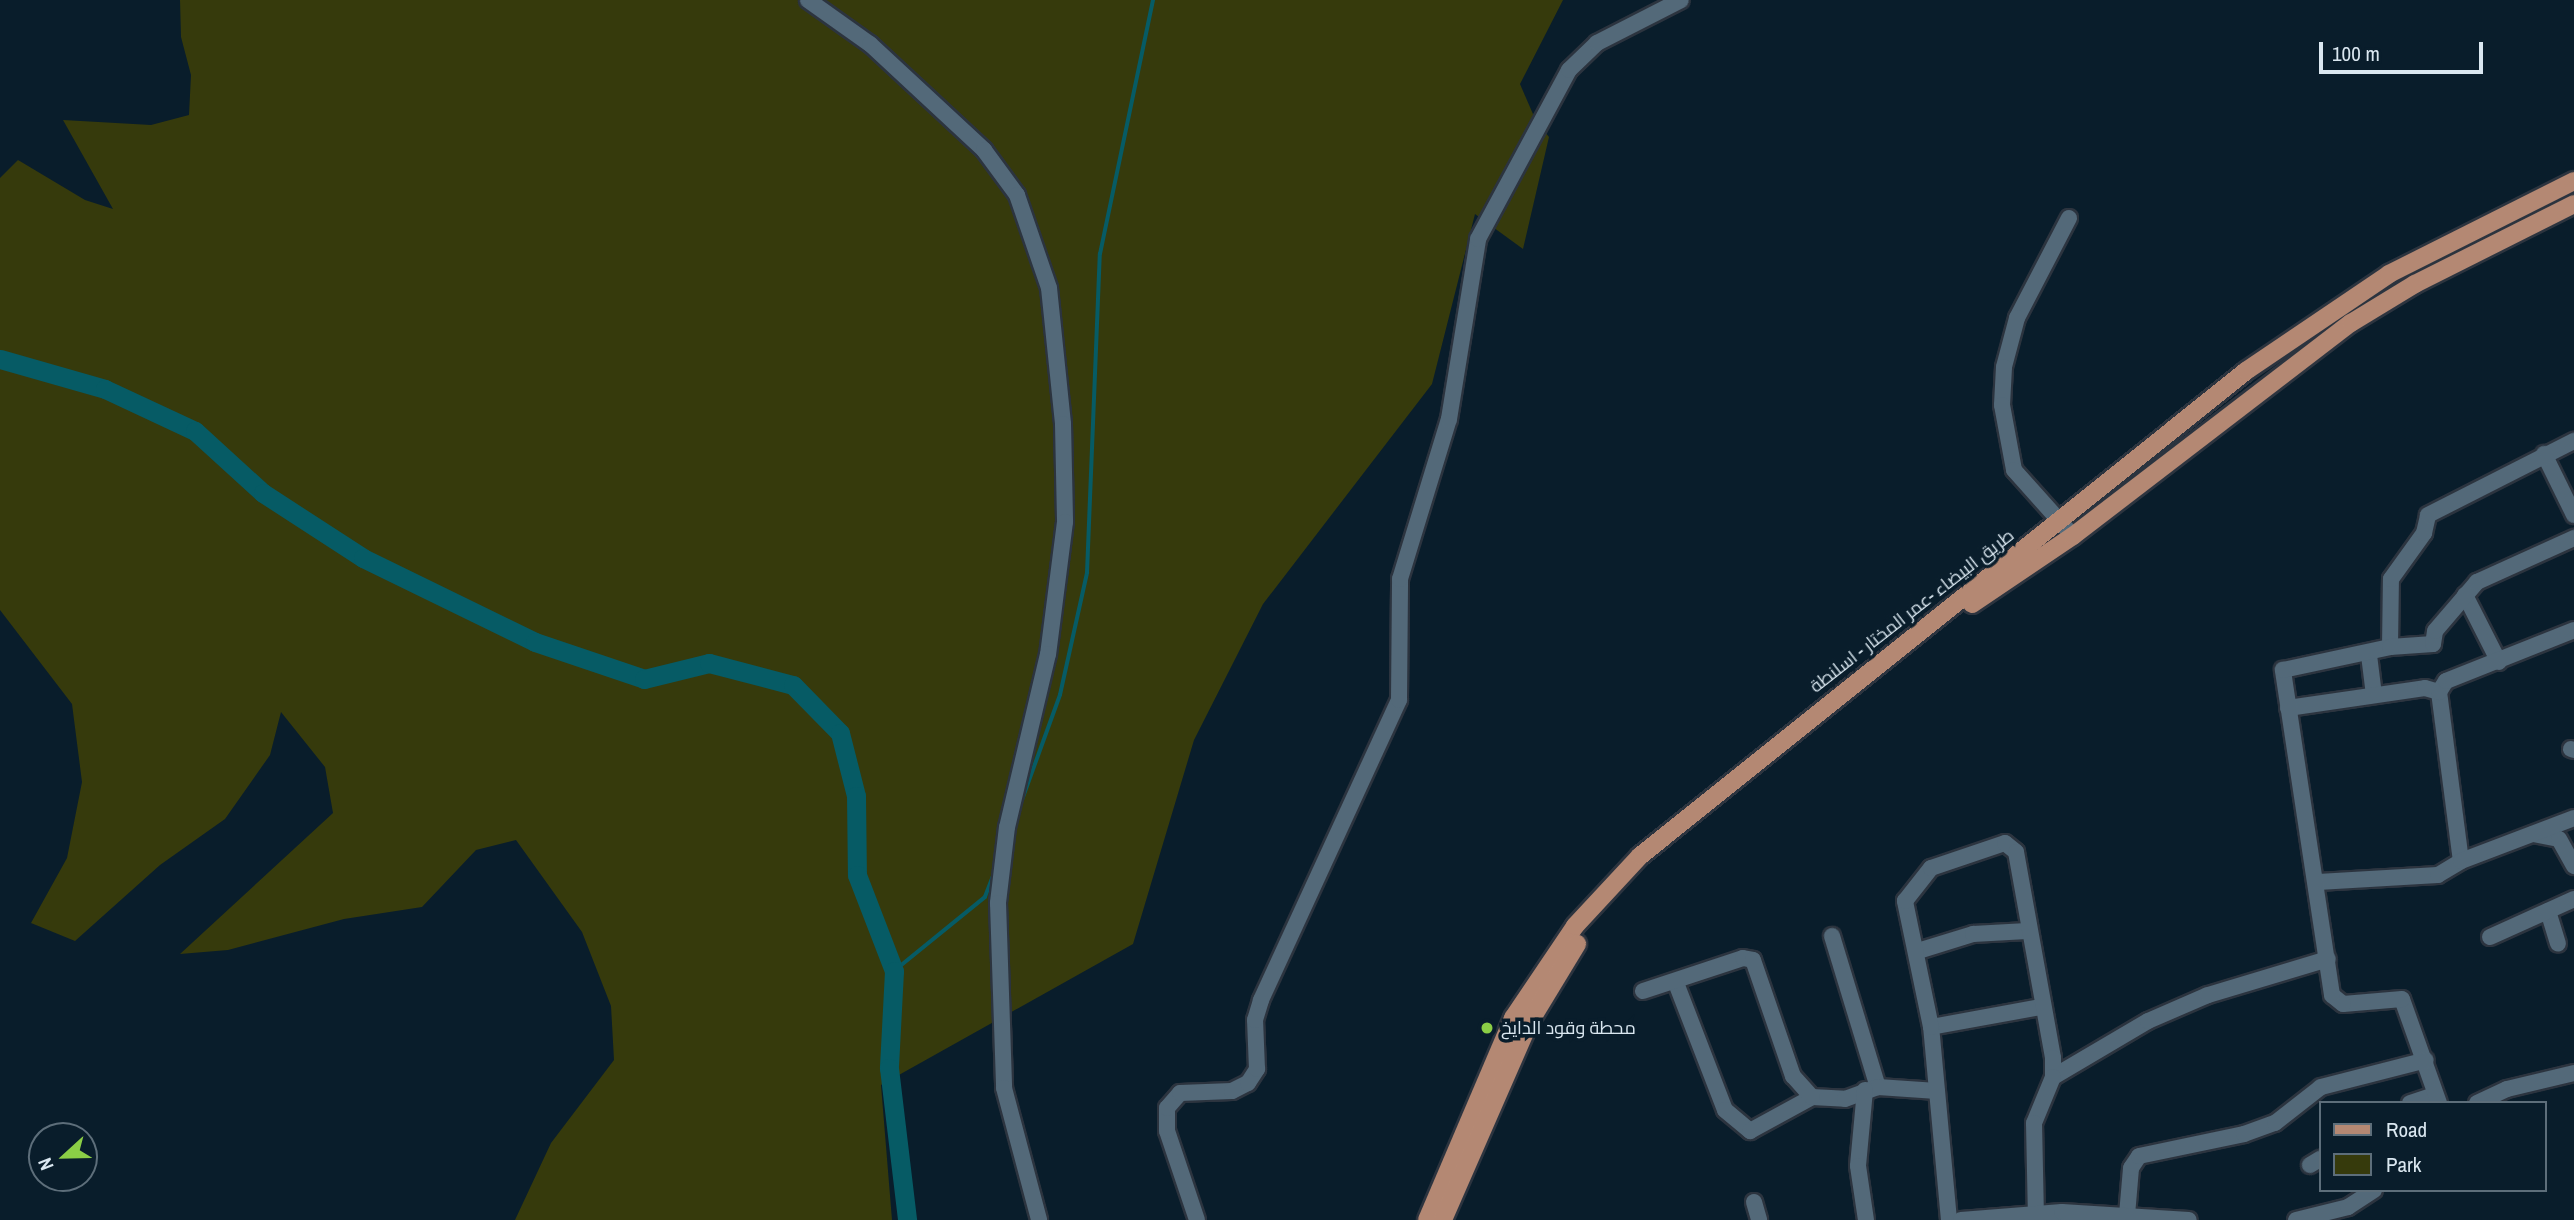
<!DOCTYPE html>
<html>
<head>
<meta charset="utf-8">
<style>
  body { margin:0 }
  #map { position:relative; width:2574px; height:1220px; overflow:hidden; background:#091d2b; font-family:"Archivo Narrow",Cairo,sans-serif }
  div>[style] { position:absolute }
  .green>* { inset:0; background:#363a0c }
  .stream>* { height:3.5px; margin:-1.75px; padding:0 1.75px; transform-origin:1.75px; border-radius:1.75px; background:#065b65 }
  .river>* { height:19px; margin:-9.5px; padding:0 9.5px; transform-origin:9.5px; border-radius:9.5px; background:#065b65 }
  .roads { filter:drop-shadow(2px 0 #2c343f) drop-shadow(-2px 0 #2c343f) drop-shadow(0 2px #2c343f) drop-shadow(0 -2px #2c343f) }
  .minor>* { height:16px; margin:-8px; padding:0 8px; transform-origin:8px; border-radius:8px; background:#536979 }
  .major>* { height:18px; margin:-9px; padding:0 9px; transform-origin:9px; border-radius:9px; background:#b48873 }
  .dots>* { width:19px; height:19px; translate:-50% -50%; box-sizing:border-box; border:4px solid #091d2b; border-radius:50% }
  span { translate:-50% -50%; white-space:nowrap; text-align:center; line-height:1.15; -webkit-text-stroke:7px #091d2b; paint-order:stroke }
  .street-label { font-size:18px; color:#dae7f0 }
  .poi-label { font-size:18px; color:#dae7f0 }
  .left { translate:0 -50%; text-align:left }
  .legend { position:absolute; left:2319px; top:1101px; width:228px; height:91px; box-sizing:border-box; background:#091d2b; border:2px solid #5d6e7a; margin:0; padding:9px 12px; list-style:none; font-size:21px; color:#dae7f0 }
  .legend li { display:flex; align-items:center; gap:14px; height:35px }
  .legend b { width:35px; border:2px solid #5d6e7a }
  .north { position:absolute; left:28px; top:1122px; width:70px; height:70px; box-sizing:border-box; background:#091d2b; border:2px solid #5d6e7a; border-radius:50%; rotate:248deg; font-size:19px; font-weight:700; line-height:28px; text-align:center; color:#dae7f0 }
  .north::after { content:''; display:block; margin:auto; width:24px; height:32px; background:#8bce46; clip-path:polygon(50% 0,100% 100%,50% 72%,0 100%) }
  .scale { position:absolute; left:2319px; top:42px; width:164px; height:32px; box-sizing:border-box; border:4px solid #dae7f0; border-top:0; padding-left:9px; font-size:21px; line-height:24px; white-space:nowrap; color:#dae7f0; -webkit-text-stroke:5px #091d2b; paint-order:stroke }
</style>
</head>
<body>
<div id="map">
  <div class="green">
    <i style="clip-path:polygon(180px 0,1563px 0,1520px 84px,1536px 121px,1549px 137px,1523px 249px,1475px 214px,1432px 384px,1263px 604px,1194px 740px,1133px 944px,881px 1085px,892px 1220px,515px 1220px,551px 1143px,614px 1060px,611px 1006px,582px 932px,516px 840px,476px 850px,422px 907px,344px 919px,228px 950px,180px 954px,333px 813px,325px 767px,281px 712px,270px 755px,225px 819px,160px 865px,75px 941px,31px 923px,67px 858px,82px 782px,72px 704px,0 610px,0 178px,18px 160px,85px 200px,113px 209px,63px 120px,151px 125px,189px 115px,191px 75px,181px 37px)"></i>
  </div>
  <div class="stream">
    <i style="left:1018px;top:811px;width:123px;rotate:-70.1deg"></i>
    <i style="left:1060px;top:695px;width:125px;rotate:-77.5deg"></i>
    <i style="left:1087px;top:573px;width:319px;rotate:-87.7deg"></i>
    <i style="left:1100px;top:254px;width:259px;rotate:-78.2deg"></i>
    <i style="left:894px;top:971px;width:117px;rotate:-39.1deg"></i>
    <i style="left:985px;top:897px;width:28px;rotate:-69deg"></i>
  </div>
  <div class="river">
    <i style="left:0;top:359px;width:109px;rotate:15.9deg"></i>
    <i style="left:105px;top:389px;width:99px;rotate:25deg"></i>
    <i style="left:195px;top:431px;width:92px;rotate:42.4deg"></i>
    <i style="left:263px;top:493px;width:119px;rotate:33deg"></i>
    <i style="left:363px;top:558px;width:191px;rotate:26deg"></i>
    <i style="left:535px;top:642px;width:115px;rotate:18.7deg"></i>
    <i style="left:644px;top:679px;width:67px;rotate:-13.8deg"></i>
    <i style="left:709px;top:663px;width:87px;rotate:14.7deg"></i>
    <i style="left:793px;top:685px;width:67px;rotate:45.6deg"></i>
    <i style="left:840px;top:733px;width:65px;rotate:75.7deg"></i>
    <i style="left:856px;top:796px;width:79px;rotate:89.3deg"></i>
    <i style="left:857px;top:875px;width:103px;rotate:68.9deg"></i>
    <i style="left:894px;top:971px;width:97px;rotate:93deg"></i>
    <i style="left:889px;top:1068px;width:153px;rotate:83.2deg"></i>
  </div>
  <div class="roads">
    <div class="minor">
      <i style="left:808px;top:0;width:76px;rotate:35.4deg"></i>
      <i style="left:870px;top:44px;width:156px;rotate:42.9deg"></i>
      <i style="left:984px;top:150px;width:56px;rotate:53.7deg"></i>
      <i style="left:1017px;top:195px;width:98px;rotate:71deg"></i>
      <i style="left:1049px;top:288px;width:137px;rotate:84.1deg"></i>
      <i style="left:1063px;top:424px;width:98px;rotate:88.8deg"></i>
      <i style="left:1065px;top:522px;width:133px;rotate:97.3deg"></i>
      <i style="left:1048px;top:654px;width:178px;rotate:103.3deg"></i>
      <i style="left:1007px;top:827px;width:77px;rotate:96.8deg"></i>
      <i style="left:998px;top:903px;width:185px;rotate:88.1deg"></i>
      <i style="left:1004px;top:1088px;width:137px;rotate:75.1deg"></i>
      <i style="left:2069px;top:218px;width:113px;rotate:117.5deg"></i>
      <i style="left:2017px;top:318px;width:51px;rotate:104.9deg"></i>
      <i style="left:2004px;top:367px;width:38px;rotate:93deg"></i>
      <i style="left:2002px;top:405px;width:66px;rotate:79.5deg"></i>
      <i style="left:2014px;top:470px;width:89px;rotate:48.2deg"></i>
      <i style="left:2544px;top:454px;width:68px;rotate:63.8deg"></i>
      <i style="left:2465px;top:595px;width:75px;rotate:63.1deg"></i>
      <i style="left:2390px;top:647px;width:68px;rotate:-89.2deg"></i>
      <i style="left:2391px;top:579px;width:57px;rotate:-54.3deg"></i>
      <i style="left:2424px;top:533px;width:18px;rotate:-77deg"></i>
      <i style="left:2428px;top:515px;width:164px;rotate:-26.9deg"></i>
      <i style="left:2369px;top:655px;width:40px;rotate:82.9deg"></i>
      <i style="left:2439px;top:692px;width:170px;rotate:82.6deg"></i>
      <i style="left:2288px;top:708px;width:138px;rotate:-8.3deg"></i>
      <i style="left:2425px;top:688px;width:15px;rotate:16deg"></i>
      <i style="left:2439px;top:692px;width:13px;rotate:-58deg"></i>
      <i style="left:2446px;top:681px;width:138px;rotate:-21.7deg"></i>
      <i style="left:2571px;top:749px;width:3px;rotate:18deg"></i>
      <i style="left:2533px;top:834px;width:26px;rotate:11deg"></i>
      <i style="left:2559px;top:839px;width:31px;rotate:61deg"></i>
      <i style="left:2318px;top:882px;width:120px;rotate:-3.3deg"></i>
      <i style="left:2438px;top:875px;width:27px;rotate:-31deg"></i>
      <i style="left:2461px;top:861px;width:121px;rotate:-20.8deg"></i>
      <i style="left:2548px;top:911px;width:34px;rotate:73deg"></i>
      <i style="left:1832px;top:936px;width:158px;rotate:73.1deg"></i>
      <i style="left:2490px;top:937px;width:92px;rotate:-24.3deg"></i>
      <i style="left:1918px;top:951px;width:58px;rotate:-17.2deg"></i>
      <i style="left:1973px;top:934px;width:54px;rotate:-3.2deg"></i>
      <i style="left:1676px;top:983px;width:136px;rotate:68.9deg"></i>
      <i style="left:1725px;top:1110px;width:33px;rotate:40deg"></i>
      <i style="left:1750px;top:1131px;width:71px;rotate:-28.7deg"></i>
      <i style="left:1812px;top:1097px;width:33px;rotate:3deg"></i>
      <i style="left:1845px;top:1099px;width:35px;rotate:-20deg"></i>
      <i style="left:1878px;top:1087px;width:59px;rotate:3.9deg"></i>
      <i style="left:1643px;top:991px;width:105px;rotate:-18.3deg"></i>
      <i style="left:1743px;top:958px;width:10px;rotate:11deg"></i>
      <i style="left:1753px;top:960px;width:123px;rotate:71deg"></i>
      <i style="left:1793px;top:1076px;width:28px;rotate:48deg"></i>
      <i style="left:1931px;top:1027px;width:112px;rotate:-10.3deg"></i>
      <i style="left:2053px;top:1077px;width:110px;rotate:-30.5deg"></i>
      <i style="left:2148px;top:1021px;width:65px;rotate:-23.4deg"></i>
      <i style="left:2208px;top:995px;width:125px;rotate:-16.7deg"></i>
      <i style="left:1865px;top:1090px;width:76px;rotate:95.3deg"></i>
      <i style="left:1858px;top:1166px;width:55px;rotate:81.6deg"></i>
      <i style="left:2410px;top:1103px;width:26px;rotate:-18deg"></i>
      <i style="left:2439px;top:1103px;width:110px;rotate:-109.6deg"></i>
      <i style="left:2402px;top:999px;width:59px;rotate:175.2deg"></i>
      <i style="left:2343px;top:1004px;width:14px;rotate:-141deg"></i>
      <i style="left:2332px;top:995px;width:329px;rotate:-98.6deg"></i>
      <i style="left:2283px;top:670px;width:109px;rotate:-12.1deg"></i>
      <i style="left:2390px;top:647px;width:43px;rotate:-4deg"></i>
      <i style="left:2433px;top:644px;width:13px;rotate:-81deg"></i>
      <i style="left:2435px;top:631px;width:65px;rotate:-49.4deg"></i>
      <i style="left:2477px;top:582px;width:107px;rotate:-24.4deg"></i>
      <i style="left:2477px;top:1103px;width:33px;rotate:-25deg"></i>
      <i style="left:2507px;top:1089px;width:69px;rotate:-13.4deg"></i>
      <i style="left:2310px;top:1165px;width:12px;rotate:-31deg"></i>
      <i style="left:1754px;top:1202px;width:19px;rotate:74deg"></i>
      <i style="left:2127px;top:1215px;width:47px;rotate:-85.1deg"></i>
      <i style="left:2131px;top:1168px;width:14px;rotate:-56deg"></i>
      <i style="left:2139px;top:1156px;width:107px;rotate:-11.8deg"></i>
      <i style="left:2244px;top:1134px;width:33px;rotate:-20deg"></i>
      <i style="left:2275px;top:1123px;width:58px;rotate:-38deg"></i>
      <i style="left:2321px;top:1087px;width:108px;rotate:-14.4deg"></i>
      <i style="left:1197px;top:1220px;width:94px;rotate:-108.6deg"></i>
      <i style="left:1167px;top:1131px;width:23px;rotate:-90deg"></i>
      <i style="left:1167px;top:1108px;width:20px;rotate:-49deg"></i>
      <i style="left:1180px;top:1093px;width:52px;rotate:-2.2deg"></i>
      <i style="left:1232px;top:1091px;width:18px;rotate:-27deg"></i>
      <i style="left:1248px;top:1083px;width:17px;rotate:-57deg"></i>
      <i style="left:1257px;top:1069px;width:49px;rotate:-92.3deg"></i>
      <i style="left:1255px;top:1020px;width:21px;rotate:-73deg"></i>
      <i style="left:1261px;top:1000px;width:330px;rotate:-65.3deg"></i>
      <i style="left:1399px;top:700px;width:121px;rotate:-89.5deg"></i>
      <i style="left:1400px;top:579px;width:167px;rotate:-73deg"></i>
      <i style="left:1449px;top:419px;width:182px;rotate:-80.8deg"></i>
      <i style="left:1478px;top:239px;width:192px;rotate:-61.7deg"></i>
      <i style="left:1569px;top:70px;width:39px;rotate:-44deg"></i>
      <i style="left:1597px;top:43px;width:94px;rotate:-27.1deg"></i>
      <i style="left:1949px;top:1220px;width:194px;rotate:-95.3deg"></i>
      <i style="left:1931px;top:1027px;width:129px;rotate:-101.7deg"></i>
      <i style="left:1905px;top:901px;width:42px;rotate:-51.8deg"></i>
      <i style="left:1931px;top:868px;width:78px;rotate:-18.7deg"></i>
      <i style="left:2005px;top:843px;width:14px;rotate:39deg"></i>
      <i style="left:2016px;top:852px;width:209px;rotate:79.8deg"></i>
      <i style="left:2053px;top:1058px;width:19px;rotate:90deg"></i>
      <i style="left:2053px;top:1077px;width:50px;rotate:112.4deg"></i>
      <i style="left:2034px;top:1123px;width:92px;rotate:88.8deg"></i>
      <i style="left:1961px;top:1220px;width:101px;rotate:-4.5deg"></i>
      <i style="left:2062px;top:1212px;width:127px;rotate:3.6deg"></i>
      <i style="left:2296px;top:1220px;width:54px;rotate:-14deg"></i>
      <i style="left:2348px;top:1207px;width:31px;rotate:-33deg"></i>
    </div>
    <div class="major">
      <i style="left:1972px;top:604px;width:122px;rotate:-34deg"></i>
      <i style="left:2073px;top:536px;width:350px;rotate:-37.5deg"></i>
      <i style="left:2351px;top:323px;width:75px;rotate:-31.4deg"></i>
      <i style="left:2415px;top:284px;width:178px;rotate:-26.7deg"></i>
      <i style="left:1427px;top:1220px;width:220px;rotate:-66.9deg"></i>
      <i style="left:1513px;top:1018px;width:111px;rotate:-56deg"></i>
      <i style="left:1575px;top:926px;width:96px;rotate:-47.1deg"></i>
      <i style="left:1640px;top:856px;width:776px;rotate:-38.67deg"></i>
      <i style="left:2246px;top:371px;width:173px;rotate:-34.1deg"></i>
      <i style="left:2389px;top:274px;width:207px;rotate:-26.7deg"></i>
      <i style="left:1443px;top:1220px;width:213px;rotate:-66.4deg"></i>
      <i style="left:1528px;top:1025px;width:95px;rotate:-58.8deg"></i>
    </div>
  </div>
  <div class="dots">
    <i style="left:1487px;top:1028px;background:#8bce46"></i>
  </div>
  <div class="street-label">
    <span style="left:1912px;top:611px;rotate:-38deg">طريق البيضاء -عمر المختار - اسلنطة</span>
  </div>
  <div class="poi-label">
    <span class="left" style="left:1501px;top:1028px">محطة وقود الدايخ</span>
  </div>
  <ul class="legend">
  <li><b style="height:9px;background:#b48873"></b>Road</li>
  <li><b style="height:19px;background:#363a0c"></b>Park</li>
  </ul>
  <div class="north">N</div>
  <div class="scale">100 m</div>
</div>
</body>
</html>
